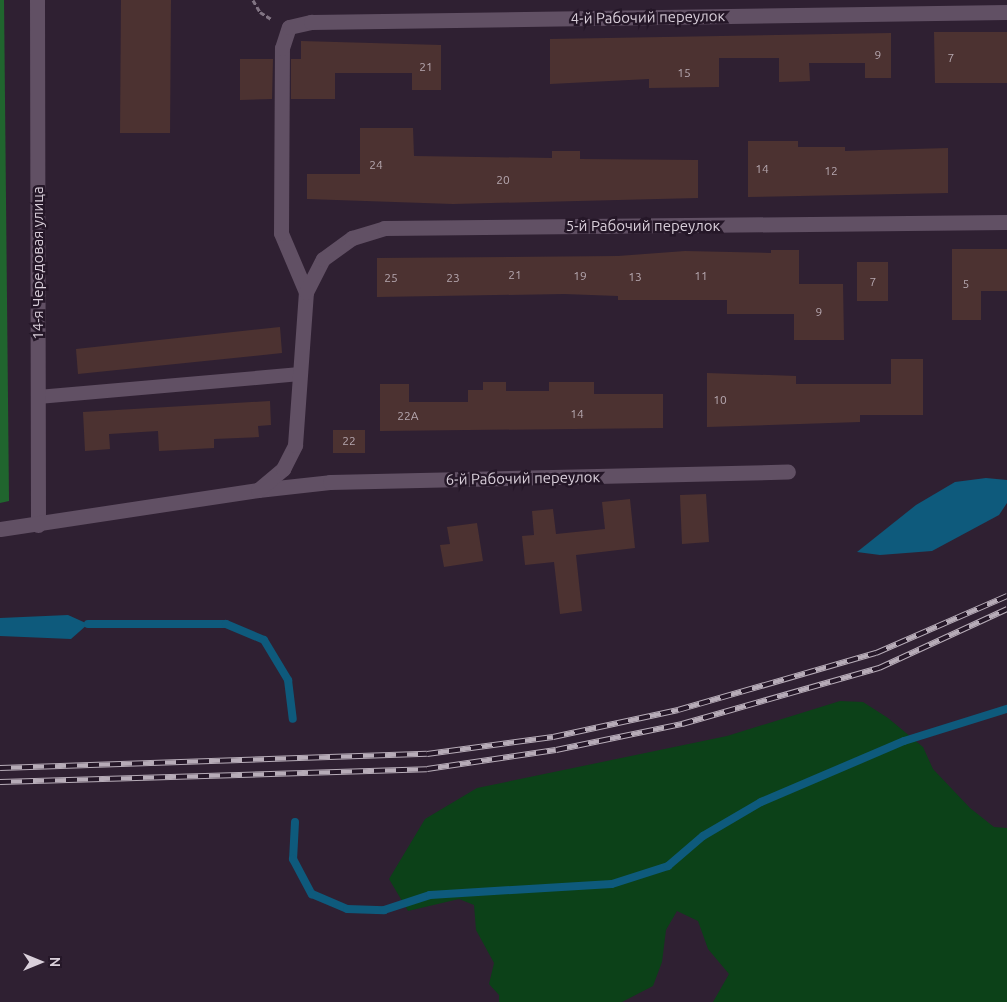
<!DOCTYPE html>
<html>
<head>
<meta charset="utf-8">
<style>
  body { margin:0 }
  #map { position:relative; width:1007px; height:1002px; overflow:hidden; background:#2f2032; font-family:Ubuntu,sans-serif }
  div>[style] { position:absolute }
  .green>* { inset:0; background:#0c4118 }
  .forest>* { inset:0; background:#20652e }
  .water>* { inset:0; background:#0e5a7c }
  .stream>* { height:8px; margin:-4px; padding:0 4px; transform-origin:4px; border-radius:4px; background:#0e5a7c }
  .building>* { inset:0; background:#4c3231 }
  .path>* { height:3px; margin-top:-1.5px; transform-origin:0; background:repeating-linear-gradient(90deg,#817483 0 5px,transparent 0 7.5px) }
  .lane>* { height:14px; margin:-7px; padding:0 7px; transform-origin:7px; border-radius:7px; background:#615064 }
  .street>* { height:15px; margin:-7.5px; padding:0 7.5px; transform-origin:7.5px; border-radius:7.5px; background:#615064 }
  .secondary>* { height:15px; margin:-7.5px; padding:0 7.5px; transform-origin:7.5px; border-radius:7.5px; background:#615064 }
  .rail>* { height:5.5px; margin-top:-2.75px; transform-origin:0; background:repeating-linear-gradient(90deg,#251728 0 11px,#b7acb8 0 22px); box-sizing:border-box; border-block:1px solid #b7acb8 }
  span { translate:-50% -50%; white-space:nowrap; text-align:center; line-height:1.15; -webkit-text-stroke:5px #251728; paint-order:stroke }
  .number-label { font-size:12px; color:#b6a8b0 }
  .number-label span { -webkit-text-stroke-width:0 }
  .street-label { font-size:15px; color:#d9cfda }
  .north { position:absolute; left:15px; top:937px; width:50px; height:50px; -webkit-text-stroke:4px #251728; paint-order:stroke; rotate:90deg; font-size:14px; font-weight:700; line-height:20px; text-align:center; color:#d9cfda }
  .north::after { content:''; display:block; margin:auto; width:18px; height:22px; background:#d9cfda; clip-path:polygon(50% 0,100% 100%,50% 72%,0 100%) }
</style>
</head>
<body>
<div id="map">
  <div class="green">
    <i style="clip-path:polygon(840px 701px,863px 702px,888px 718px,923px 747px,933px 769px,970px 808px,994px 827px,1007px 828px,1007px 1002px,713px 1002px,729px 974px,708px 949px,698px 921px,677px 911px,666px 930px,662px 962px,653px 986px,622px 1002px,499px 1002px,499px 995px,489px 984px,494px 963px,476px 930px,474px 905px,459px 899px,408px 911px,389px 879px,425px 819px,477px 788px,727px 736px)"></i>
  </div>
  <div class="forest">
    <i style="clip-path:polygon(0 0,4px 0,9px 501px,0 503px)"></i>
  </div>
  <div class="water">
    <i style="clip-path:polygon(986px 478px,1007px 480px,1007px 503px,999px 515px,932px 551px,880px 555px,857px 552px,916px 505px,955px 482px)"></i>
    <i style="clip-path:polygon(68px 615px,88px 624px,71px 639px,0 636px,0 618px)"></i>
  </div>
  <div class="stream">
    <i style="left:88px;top:624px;width:138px"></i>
    <i style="left:226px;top:624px;width:41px;rotate:22.8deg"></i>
    <i style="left:264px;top:640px;width:47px;rotate:59deg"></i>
    <i style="left:288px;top:680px;width:39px;rotate:83deg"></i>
    <i style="left:295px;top:822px;width:37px;rotate:93deg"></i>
    <i style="left:293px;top:859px;width:40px;rotate:62deg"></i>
    <i style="left:312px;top:894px;width:38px;rotate:23deg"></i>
    <i style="left:347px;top:909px;width:37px;rotate:2deg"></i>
    <i style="left:384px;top:910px;width:48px;rotate:-18.1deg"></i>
    <i style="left:430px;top:895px;width:182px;rotate:-3.5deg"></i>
    <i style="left:612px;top:884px;width:59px;rotate:-17.8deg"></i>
    <i style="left:668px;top:866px;width:46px;rotate:-40.6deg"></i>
    <i style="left:703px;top:836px;width:67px;rotate:-30.4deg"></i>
    <i style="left:761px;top:802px;width:155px;rotate:-23.1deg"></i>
    <i style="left:904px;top:741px;width:108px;rotate:-17.3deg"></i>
  </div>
  <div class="building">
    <i style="clip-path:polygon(121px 0,171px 0,170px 133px,120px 133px)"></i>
    <i style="clip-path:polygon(934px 32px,1007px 32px,1007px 83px,935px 83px)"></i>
    <i style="clip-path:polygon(891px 33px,891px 78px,865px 78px,865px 63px,809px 63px,810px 81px,779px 82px,779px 58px,719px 58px,719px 87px,649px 88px,649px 79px,550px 84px,550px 39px)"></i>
    <i style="clip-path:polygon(301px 41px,441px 45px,441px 90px,412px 90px,412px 73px,335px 73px,335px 99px,291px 99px,291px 59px,301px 59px)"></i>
    <i style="clip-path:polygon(240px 59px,273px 59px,272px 99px,240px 100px)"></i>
    <i style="clip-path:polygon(360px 128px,413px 128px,414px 156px,552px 158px,552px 151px,580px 151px,580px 159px,698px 160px,698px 198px,453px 204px,307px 199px,307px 174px,360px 174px)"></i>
    <i style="clip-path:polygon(748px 141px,798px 141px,798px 147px,845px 147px,845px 151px,948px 148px,948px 193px,748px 197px)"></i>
    <i style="clip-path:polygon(952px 249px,1007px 249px,1007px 291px,981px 291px,981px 320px,952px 320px)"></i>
    <i style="clip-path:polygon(771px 250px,799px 250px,799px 284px,843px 284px,844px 340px,794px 340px,794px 314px,727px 314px,727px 300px,618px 300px,618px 296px,564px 294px,377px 297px,377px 258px,618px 256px,685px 251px,771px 253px)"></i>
    <i style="clip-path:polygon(857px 262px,888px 262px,888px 301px,857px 301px)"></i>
    <i style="clip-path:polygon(280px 327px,282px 353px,78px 374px,76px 349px)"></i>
    <i style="clip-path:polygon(891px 359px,923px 359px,923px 415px,860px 415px,860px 422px,707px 427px,707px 373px,796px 376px,796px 384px,891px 384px)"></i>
    <i style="clip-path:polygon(483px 382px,506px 382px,506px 391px,549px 391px,549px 382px,594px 382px,594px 394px,663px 394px,663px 428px,380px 431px,380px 384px,409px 384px,409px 402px,468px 402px,468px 390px,483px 390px)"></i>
    <i style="clip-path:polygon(270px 401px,271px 425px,258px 426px,259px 437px,214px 439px,214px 448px,159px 451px,158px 431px,109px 434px,110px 449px,85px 451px,83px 412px)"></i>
    <i style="clip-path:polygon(333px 430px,365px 430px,365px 453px,333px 453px)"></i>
    <i style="clip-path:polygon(706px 494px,709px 542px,682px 544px,680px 495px)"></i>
    <i style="clip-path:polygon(630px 499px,635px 548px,576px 555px,582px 611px,560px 614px,554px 562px,525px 565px,522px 536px,534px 535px,532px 511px,553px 509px,556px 534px,605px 529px,602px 502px)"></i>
    <i style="clip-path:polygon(477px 523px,483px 561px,444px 567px,440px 545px,450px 544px,447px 527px)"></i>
  </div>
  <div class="path">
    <i style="left:253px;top:0;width:14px;rotate:60deg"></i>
    <i style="left:260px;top:12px;width:13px;rotate:32deg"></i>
  </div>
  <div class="lane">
    <i style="left:38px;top:397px;width:263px;rotate:-5deg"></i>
  </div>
  <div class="street">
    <i style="left:306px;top:292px;width:64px;rotate:-113deg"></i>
    <i style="left:281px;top:233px;width:185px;rotate:-89.7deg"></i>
    <i style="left:282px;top:48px;width:22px;rotate:-72deg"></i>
    <i style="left:289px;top:27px;width:23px;rotate:-13deg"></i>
    <i style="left:311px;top:22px;width:696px;rotate:-0.82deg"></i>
    <i style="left:258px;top:490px;width:72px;rotate:-6.3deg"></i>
    <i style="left:330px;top:482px;width:458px;rotate:-1.3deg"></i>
  </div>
  <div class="secondary">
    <i style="left:37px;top:0;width:525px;rotate:89.89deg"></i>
    <i style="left:0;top:529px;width:261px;rotate:-8.6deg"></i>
    <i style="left:258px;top:490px;width:33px;rotate:-40deg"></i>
    <i style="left:283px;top:469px;width:27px;rotate:-63deg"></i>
    <i style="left:295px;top:445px;width:153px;rotate:-85.9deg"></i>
    <i style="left:306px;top:292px;width:37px;rotate:-63deg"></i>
    <i style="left:323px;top:259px;width:36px;rotate:-36deg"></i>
    <i style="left:352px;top:238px;width:34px;rotate:-17deg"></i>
    <i style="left:384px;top:228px;width:623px;rotate:-0.55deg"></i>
  </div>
  <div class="rail">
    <i style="left:0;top:768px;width:427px;rotate:-1.9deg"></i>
    <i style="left:427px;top:754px;width:127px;rotate:-7.7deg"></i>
    <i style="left:553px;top:737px;width:128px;rotate:-12.2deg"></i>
    <i style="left:678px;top:710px;width:206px;rotate:-16.1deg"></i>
    <i style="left:876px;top:653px;width:143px;rotate:-23.5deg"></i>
    <i style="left:0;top:782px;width:427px;rotate:-1.7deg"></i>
    <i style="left:427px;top:769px;width:130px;rotate:-8.4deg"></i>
    <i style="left:556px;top:750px;width:129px;rotate:-11.7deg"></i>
    <i style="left:682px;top:724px;width:205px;rotate:-15.9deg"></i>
    <i style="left:879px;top:668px;width:141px;rotate:-24.7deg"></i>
  </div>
  <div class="number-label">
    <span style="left:878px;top:55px">9</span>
    <span style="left:951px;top:58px">7</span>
    <span style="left:426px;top:67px">21</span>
    <span style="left:684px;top:73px">15</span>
    <span style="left:376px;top:165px">24</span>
    <span style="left:762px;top:169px">14</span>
    <span style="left:831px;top:171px">12</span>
    <span style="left:503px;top:180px">20</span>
    <span style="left:515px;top:275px">21</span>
    <span style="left:580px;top:276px">19</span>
    <span style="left:701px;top:276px">11</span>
    <span style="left:635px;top:277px">13</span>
    <span style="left:391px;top:278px">25</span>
    <span style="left:453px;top:278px">23</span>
    <span style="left:873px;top:282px">7</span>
    <span style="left:966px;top:284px">5</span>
    <span style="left:819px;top:312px">9</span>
    <span style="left:720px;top:400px">10</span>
    <span style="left:577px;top:414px">14</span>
    <span style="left:408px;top:416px">22А</span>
    <span style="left:349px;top:441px">22</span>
  </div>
  <div class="street-label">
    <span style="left:648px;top:17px;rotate:-1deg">4-й Рабочий переулок</span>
    <span style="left:643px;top:226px">5-й Рабочий переулок</span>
    <span style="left:38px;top:263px;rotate:-90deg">14-я Чередовая улица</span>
    <span style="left:523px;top:478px;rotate:-1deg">6-й Рабочий переулок</span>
  </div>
  <div class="north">N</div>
</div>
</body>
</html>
